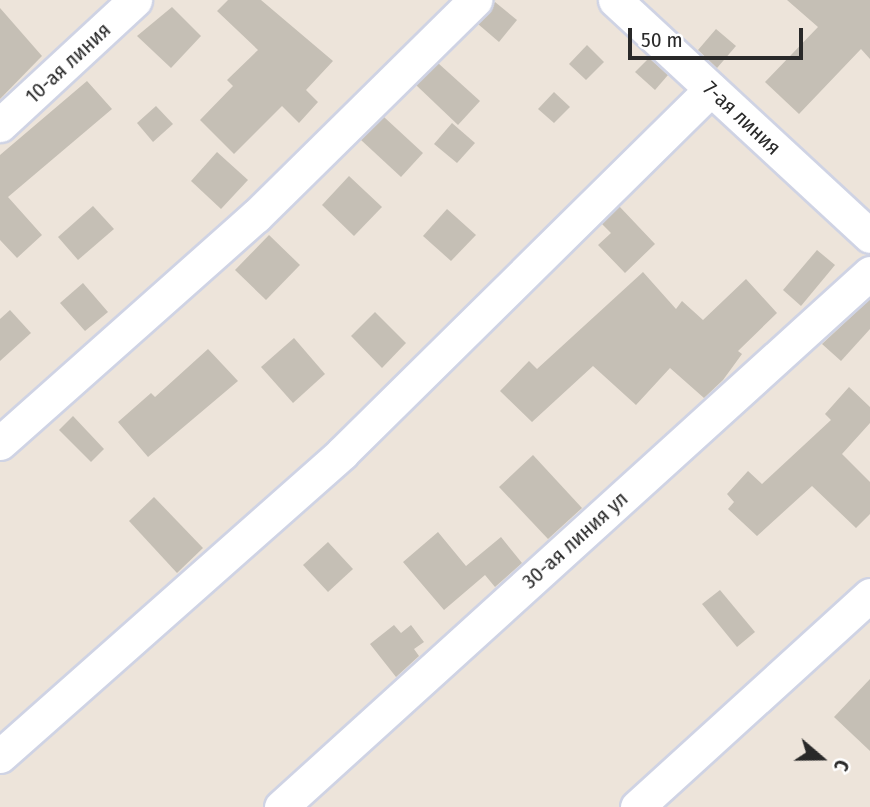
<!DOCTYPE html>
<html>
<head>
<meta charset="utf-8">
<style>
  body { margin:0 }
  #map { position:relative; width:870px; height:807px; overflow:hidden; background:#ede4da; font-family:"Fira Sans Condensed",sans-serif }
  div>[style] { position:absolute }
  .building>* { inset:0; background:#c5bfb5 }
  .roads { filter:drop-shadow(2px 0 #cfd3e4) drop-shadow(-2px 0 #cfd3e4) drop-shadow(0 2px #cfd3e4) drop-shadow(0 -2px #cfd3e4) }
  .minor>* { height:33px; margin:-16.5px; padding:0 16.5px; transform-origin:16.5px; border-radius:16.5px; background:#fff }
  span { translate:-50% -50%; white-space:nowrap; text-align:center; line-height:1.15; -webkit-text-stroke:6px #fff; paint-order:stroke }
  .street-label { font-size:21px; color:#292929 }
  .north { position:absolute; left:786px; top:723px; width:70px; height:70px; -webkit-text-stroke:5px #fff; paint-order:stroke; rotate:110deg; font-size:19px; font-weight:700; line-height:28px; text-align:center; color:#292929 }
  .north::after { content:''; display:block; margin:auto; width:24px; height:32px; background:#292929; clip-path:polygon(50% 0,100% 100%,50% 72%,0 100%) }
  .scale { position:absolute; left:628px; top:28px; width:175px; height:32px; box-sizing:border-box; border:4px solid #292929; border-top:0; padding-left:9px; font-size:21px; line-height:24px; white-space:nowrap; color:#292929; -webkit-text-stroke:5px #fff; paint-order:stroke }
</style>
</head>
<body>
<div id="map">
  <div class="building">
    <i style="clip-path:polygon(228px 0,261px 0,333px 61px,306px 90px,318px 102px,299px 123px,282px 106px,234px 154px,200px 120px,233px 86px,227px 80px,258px 50px,217px 11px)"></i>
    <i style="clip-path:polygon(787px 0,870px 0,870px 59px,861px 49px,799px 114px,765px 82px,818px 27px)"></i>
    <i style="clip-path:polygon(495px 2px,517px 20px,499px 42px,478px 24px)"></i>
    <i style="clip-path:polygon(172px 7px,201px 36px,171px 68px,137px 36px)"></i>
    <i style="clip-path:polygon(0 8px,42px 56px,0 99px)"></i>
    <i style="clip-path:polygon(716px 29px,736px 46px,717px 68px,698px 50px)"></i>
    <i style="clip-path:polygon(587px 45px,604px 62px,586px 80px,569px 64px)"></i>
    <i style="clip-path:polygon(649px 58px,668px 75px,655px 90px,635px 72px)"></i>
    <i style="clip-path:polygon(438px 63px,480px 101px,458px 125px,416px 85px)"></i>
    <i style="clip-path:polygon(87px 81px,112px 109px,8px 197px,42px 235px,17px 258px,0 240px,0 155px)"></i>
    <i style="clip-path:polygon(554px 92px,570px 107px,554px 123px,538px 109px)"></i>
    <i style="clip-path:polygon(156px 106px,173px 124px,153px 142px,137px 123px)"></i>
    <i style="clip-path:polygon(384px 117px,423px 153px,401px 177px,361px 140px)"></i>
    <i style="clip-path:polygon(452px 123px,475px 143px,457px 163px,434px 144px)"></i>
    <i style="clip-path:polygon(217px 152px,248px 180px,221px 209px,191px 181px)"></i>
    <i style="clip-path:polygon(349px 176px,382px 207px,354px 236px,322px 205px)"></i>
    <i style="clip-path:polygon(93px 206px,114px 229px,78px 260px,58px 237px)"></i>
    <i style="clip-path:polygon(619px 206px,655px 244px,625px 273px,598px 245px,611px 233px,602px 224px)"></i>
    <i style="clip-path:polygon(447px 209px,476px 235px,451px 261px,423px 236px)"></i>
    <i style="clip-path:polygon(269px 235px,300px 265px,266px 300px,235px 270px)"></i>
    <i style="clip-path:polygon(817px 250px,835px 265px,801px 306px,783px 290px)"></i>
    <i style="clip-path:polygon(643px 272px,676px 309px,682px 301px,703px 320px,746px 279px,777px 313px,738px 351px,742px 354px,723px 380px,704px 398px,670px 368px,636px 405px,593px 366px,532px 422px,500px 391px,529px 361px,537px 369px)"></i>
    <i style="clip-path:polygon(83px 283px,108px 312px,85px 331px,60px 303px)"></i>
    <i style="clip-path:polygon(870px 299px,870px 329px,841px 361px,822px 344px)"></i>
    <i style="clip-path:polygon(10px 310px,31px 333px,0 361px,0 319px)"></i>
    <i style="clip-path:polygon(375px 312px,406px 343px,382px 368px,351px 336px)"></i>
    <i style="clip-path:polygon(294px 338px,325px 374px,293px 403px,261px 367px)"></i>
    <i style="clip-path:polygon(208px 349px,238px 381px,148px 457px,118px 422px,151px 393px,155px 397px)"></i>
    <i style="clip-path:polygon(849px 387px,870px 407px,870px 423px,842px 454px,870px 482px,870px 514px,856px 528px,812px 486px,757px 536px,728px 509px,734px 502px,727px 494px,748px 471px,762px 484px,831px 420px,825px 414px)"></i>
    <i style="clip-path:polygon(73px 416px,104px 449px,91px 462px,59px 430px)"></i>
    <i style="clip-path:polygon(533px 455px,582px 508px,548px 539px,499px 487px)"></i>
    <i style="clip-path:polygon(154px 497px,203px 548px,177px 573px,129px 521px)"></i>
    <i style="clip-path:polygon(438px 532px,466px 566px,501px 537px,522px 563px,495px 587px,485px 575px,444px 610px,403px 562px)"></i>
    <i style="clip-path:polygon(328px 542px,353px 569px,328px 592px,303px 565px)"></i>
    <i style="clip-path:polygon(720px 590px,755px 632px,737px 647px,702px 604px)"></i>
    <i style="clip-path:polygon(394px 625px,401px 633px,411px 625px,424px 642px,414px 649px,419px 656px,396px 677px,370px 644px)"></i>
    <i style="clip-path:polygon(870px 679px,870px 751px,834px 717px)"></i>
  </div>
  <div class="roads">
    <div class="minor">
      <i style="left:615px;top:0;width:347px;rotate:42.8deg"></i>
      <i style="left:0;top:125px;width:184px;rotate:-42.8deg"></i>
      <i style="left:0;top:443px;width:342px;rotate:-41.6deg"></i>
      <i style="left:256px;top:216px;width:308px;rotate:-44.6deg"></i>
      <i style="left:0;top:756px;width:457px;rotate:-41.5deg"></i>
      <i style="left:342px;top:453px;width:518px;rotate:-44.61deg"></i>
      <i style="left:281px;top:807px;width:795px;rotate:-42.2deg"></i>
      <i style="left:637px;top:807px;width:315px;rotate:-42.3deg"></i>
    </div>
  </div>
  <div class="street-label">
    <span style="left:68px;top:63px;rotate:-43deg">10-ая линия</span>
    <span style="left:742px;top:118px;rotate:43deg">7-ая линия</span>
    <span style="left:575px;top:540px;rotate:-42deg">30-ая линия ул</span>
  </div>
  <div class="north">С</div>
  <div class="scale">50 m</div>
</div>
</body>
</html>
